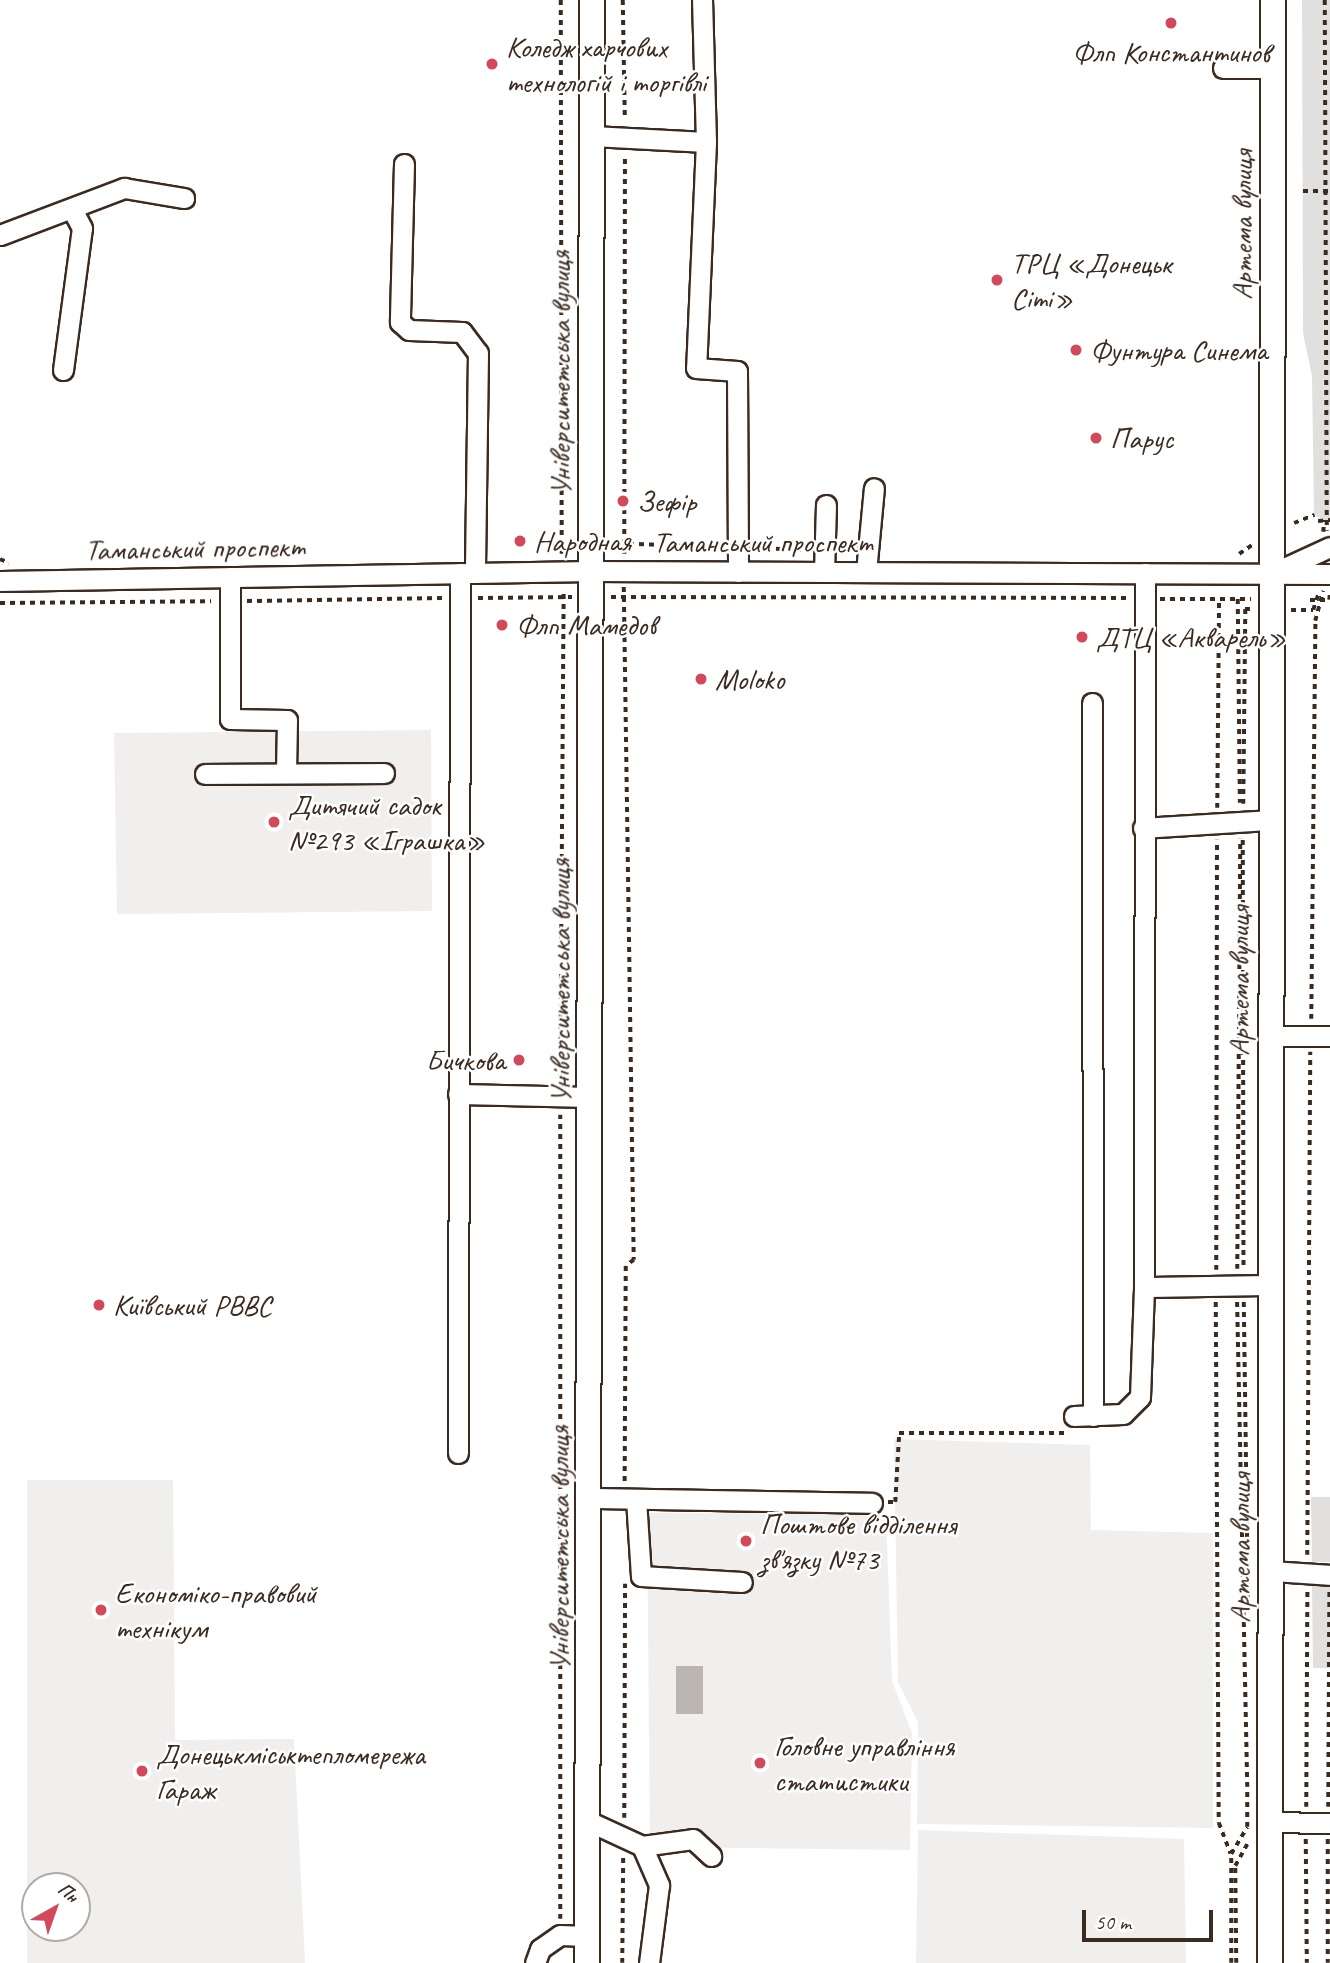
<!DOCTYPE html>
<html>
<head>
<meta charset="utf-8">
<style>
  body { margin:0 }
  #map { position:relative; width:1330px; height:1963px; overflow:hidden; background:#fff; font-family:Caveat,sans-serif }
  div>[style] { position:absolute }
  .built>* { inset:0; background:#f1efee }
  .green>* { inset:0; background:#e2e0de }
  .water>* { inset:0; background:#bcb6b3 }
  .path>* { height:3.5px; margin-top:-1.75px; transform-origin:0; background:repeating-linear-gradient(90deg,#3b2a1e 0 5px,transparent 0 10px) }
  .roads { filter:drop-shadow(2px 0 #3b2a1e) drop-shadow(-2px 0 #3b2a1e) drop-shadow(0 2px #3b2a1e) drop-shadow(0 -2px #3b2a1e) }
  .minor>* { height:19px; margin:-9.5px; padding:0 9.5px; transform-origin:9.5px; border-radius:9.5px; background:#fff }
  .major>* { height:24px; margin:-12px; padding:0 12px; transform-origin:12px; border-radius:12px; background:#fff }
  .dots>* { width:19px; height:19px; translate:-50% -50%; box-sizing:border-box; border:4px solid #fff; border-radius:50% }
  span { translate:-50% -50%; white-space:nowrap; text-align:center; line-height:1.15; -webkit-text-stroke:5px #fff; paint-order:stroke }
  .poi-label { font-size:30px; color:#3b2a1e }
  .left { translate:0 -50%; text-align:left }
  .right { translate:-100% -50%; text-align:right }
  .street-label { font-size:30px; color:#3b2a1e }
  .north { position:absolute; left:21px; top:1872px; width:70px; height:70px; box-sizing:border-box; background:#fff; border:2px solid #b1aaa5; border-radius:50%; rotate:40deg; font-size:19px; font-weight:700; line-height:28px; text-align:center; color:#3b2a1e }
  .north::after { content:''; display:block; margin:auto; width:24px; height:32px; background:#d1495b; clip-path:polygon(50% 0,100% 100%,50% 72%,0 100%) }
  .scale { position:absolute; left:1082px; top:1910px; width:131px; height:32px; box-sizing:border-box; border:4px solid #3b2a1e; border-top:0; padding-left:9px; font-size:21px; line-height:24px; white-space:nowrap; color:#3b2a1e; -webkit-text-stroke:5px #fff; paint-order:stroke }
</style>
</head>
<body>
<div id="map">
  <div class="built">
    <i style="clip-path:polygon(431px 730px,432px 911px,117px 914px,114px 733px)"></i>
    <i style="clip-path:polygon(894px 1439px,1090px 1445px,1091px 1530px,1213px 1533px,1213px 1828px,917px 1824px,918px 1722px,898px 1682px)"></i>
    <i style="clip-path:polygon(evenodd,27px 1480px,173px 1480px,175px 1740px,294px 1739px,305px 1963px,27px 1963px,27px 1480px,35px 1886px,77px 1886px,77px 1928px,35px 1928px,35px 1886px)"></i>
    <i style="clip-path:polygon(647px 1513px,886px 1514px,892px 1681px,912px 1733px,910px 1850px,650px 1847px)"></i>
    <i style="clip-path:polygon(918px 1830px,1184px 1839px,1186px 1963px,916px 1963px)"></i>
  </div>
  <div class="green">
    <i style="clip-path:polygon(1302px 0,1330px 0,1330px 522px,1314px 515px,1312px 376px,1303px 333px)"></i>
    <i style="clip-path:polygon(1311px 1497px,1330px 1497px,1330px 1562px,1312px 1562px)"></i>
    <i style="clip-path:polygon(1330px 1585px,1330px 1668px,1313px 1668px,1312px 1586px)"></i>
  </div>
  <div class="water">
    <i style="clip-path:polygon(676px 1666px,703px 1666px,703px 1714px,676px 1714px)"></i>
  </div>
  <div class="path">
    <i style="left:561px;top:0;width:554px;rotate:89.9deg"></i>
    <i style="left:623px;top:0;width:120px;rotate:89deg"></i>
    <i style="left:1325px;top:0;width:531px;rotate:89.78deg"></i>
    <i style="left:1303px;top:191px;width:27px"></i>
    <i style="left:1318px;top:521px;width:12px;rotate:-5deg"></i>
    <i style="left:1294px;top:523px;width:22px;rotate:-22deg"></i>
    <i style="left:1323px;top:532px;width:12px;rotate:-85deg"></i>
    <i style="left:609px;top:543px;width:111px;rotate:2.1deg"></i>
    <i style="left:756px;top:548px;width:52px;rotate:2.2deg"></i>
    <i style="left:624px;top:554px;width:398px;rotate:-89.9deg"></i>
    <i style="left:1239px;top:554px;width:16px;rotate:-35deg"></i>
    <i style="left:0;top:559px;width:10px;rotate:24deg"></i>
    <i style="left:624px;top:587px;width:673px;rotate:89.15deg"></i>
    <i style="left:634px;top:1260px;width:10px;rotate:143deg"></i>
    <i style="left:626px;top:1266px;width:216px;rotate:90.3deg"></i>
    <i style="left:611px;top:597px;width:517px;rotate:0.11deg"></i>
    <i style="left:478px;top:598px;width:94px;rotate:-0.6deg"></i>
    <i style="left:1160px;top:599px;width:91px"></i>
    <i style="left:1238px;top:599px;width:204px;rotate:89.4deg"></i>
    <i style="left:1310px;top:600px;width:19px"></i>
    <i style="left:1329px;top:600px;width:8px;rotate:-83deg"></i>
    <i style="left:247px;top:601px;width:195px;rotate:-0.9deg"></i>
    <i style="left:0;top:603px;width:211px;rotate:-0.5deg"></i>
    <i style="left:1291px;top:610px;width:22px"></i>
    <i style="left:1313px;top:610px;width:19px;rotate:-72deg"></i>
    <i style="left:1243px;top:804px;width:195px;rotate:-89.4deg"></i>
    <i style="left:1245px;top:609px;width:7px"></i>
    <i style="left:1217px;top:808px;width:209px;rotate:-89.5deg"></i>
    <i style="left:1243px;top:840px;width:430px;rotate:89.9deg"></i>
    <i style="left:1311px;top:1019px;width:398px;rotate:-89.4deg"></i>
    <i style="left:1315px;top:621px;width:31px;rotate:-75deg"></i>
    <i style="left:560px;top:1079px;width:489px;rotate:-89.6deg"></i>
    <i style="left:1237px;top:1269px;width:430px;rotate:-89.6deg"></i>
    <i style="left:1216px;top:1270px;width:430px;rotate:-89.9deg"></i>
    <i style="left:1216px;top:1302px;width:521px;rotate:89.67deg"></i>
    <i style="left:1219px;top:1823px;width:33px;rotate:69deg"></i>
    <i style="left:1244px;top:1302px;width:304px;rotate:89.2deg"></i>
    <i style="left:888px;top:1502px;width:7px"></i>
    <i style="left:895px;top:1502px;width:69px;rotate:-86.7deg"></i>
    <i style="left:899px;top:1433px;width:169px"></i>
    <i style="left:1307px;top:1555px;width:503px;rotate:-89.66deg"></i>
    <i style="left:1306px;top:1807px;width:216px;rotate:-89.7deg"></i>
    <i style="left:1328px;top:1807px;width:216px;rotate:-89.7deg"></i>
    <i style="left:624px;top:1818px;width:234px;rotate:-89.8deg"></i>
    <i style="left:1306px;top:1839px;width:124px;rotate:89.5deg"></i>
    <i style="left:1328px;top:1839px;width:124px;rotate:90deg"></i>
    <i style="left:560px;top:1919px;width:804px;rotate:-90deg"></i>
    <i style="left:622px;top:1963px;width:106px;rotate:-89.5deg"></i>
    <i style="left:1231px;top:1963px;width:109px;rotate:-90deg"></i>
    <i style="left:1231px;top:1854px;width:31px;rotate:-59deg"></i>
    <i style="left:1247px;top:1827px;width:40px;rotate:-90deg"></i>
    <i style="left:1247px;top:1787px;width:486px;rotate:-91.2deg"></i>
    <i style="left:1236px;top:1963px;width:97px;rotate:-90.6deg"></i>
    <i style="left:1235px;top:1866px;width:29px;rotate:-61deg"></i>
  </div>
  <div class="roads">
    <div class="minor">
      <i style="left:1223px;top:68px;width:51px"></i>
      <i style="left:592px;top:136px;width:114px;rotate:3deg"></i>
      <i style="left:706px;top:142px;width:142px;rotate:-91.6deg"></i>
      <i style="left:706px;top:142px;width:226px;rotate:92.5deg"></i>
      <i style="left:696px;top:368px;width:41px;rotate:4.2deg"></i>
      <i style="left:737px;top:371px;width:201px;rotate:89.7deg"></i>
      <i style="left:404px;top:164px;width:158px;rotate:91.5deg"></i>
      <i style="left:400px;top:322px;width:12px;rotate:42deg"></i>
      <i style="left:409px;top:330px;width:53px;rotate:2.2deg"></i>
      <i style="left:462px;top:332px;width:26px;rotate:53deg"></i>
      <i style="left:478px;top:353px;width:220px;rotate:90.8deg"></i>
      <i style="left:0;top:235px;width:133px;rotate:-20.8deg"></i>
      <i style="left:124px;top:188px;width:61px;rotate:9.5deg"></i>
      <i style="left:63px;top:370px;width:143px;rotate:-82.4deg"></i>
      <i style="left:82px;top:228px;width:21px;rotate:-118deg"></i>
      <i style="left:1278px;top:571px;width:57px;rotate:-24.8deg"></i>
      <i style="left:824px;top:572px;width:67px;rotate:-88.3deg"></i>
      <i style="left:866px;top:572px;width:84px;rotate:-84.6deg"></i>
      <i style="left:1145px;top:573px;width:714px;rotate:90.08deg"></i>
      <i style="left:1144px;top:1287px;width:127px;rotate:-0.9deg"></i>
      <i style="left:230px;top:577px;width:142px;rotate:90deg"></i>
      <i style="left:230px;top:719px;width:57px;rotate:1deg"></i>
      <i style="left:287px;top:720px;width:53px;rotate:91.1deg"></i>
      <i style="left:0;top:581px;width:592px;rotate:-0.97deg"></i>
      <i style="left:592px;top:571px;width:738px;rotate:0.23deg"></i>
      <i style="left:1092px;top:703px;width:713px;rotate:89.92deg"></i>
      <i style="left:205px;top:774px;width:179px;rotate:-0.3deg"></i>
      <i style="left:1143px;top:828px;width:128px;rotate:-3.6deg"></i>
      <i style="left:1270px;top:1036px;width:60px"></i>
      <i style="left:458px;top:1094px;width:133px;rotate:1.3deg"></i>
      <i style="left:1074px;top:1416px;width:49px;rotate:-2.3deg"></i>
      <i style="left:1123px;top:1414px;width:24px;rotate:-45deg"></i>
      <i style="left:1140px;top:1397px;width:110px;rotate:-87.9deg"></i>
      <i style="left:458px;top:1453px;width:880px;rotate:-89.87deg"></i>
      <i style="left:591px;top:1498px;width:281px;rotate:1deg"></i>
      <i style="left:636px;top:1499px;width:77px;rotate:86.3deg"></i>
      <i style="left:641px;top:1576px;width:101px;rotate:3.4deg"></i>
      <i style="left:1272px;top:1571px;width:58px;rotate:3.9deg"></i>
      <i style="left:588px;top:1821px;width:60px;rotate:24.8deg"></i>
      <i style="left:642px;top:1846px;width:43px;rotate:66.4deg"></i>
      <i style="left:659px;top:1885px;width:79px;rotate:97.3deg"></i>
      <i style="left:1270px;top:1822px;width:60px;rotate:1deg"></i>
      <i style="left:642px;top:1846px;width:51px;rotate:-7.8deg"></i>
      <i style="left:693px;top:1839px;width:25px;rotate:43deg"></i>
      <i style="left:535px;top:1963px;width:15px;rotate:-70deg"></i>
      <i style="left:540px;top:1949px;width:24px;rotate:-35deg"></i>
      <i style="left:560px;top:1935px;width:27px;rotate:2deg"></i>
    </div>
    <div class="major">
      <i style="left:587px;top:1963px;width:1963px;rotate:-89.85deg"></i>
      <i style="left:1270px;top:1963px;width:1963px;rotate:-89.91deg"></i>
    </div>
  </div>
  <div class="dots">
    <i style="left:1171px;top:23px;background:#d1495b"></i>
    <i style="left:492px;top:64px;background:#d1495b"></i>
    <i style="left:997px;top:280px;background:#d1495b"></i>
    <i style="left:1076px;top:350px;background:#d1495b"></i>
    <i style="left:1096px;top:438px;background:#d1495b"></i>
    <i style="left:623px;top:501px;background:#d1495b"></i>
    <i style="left:520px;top:541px;background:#d1495b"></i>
    <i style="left:502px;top:625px;background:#d1495b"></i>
    <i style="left:1082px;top:637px;background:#d1495b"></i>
    <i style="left:701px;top:679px;background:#d1495b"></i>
    <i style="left:274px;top:822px;background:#d1495b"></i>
    <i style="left:519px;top:1060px;background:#d1495b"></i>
    <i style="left:99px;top:1305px;background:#d1495b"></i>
    <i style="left:746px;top:1541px;background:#d1495b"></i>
    <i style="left:101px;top:1610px;background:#d1495b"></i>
    <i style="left:760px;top:1763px;background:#d1495b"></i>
    <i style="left:142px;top:1771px;background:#d1495b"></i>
  </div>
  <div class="poi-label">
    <span class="left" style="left:506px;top:64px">Коледж харчових<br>технологій і торгівлі</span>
    <span style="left:1171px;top:52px">Флп Константинов</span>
    <span class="left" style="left:1011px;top:280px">ТРЦ «Донецьк<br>Сіті»</span>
    <span class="left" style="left:1090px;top:350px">Фунтура Синема</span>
    <span class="left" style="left:1110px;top:438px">Парус</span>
    <span class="left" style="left:637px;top:501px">Зефір</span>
    <span class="left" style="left:534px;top:541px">Народная</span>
    <span class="left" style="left:516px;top:625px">Флп Мамедов</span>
    <span class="left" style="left:1096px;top:637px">ДТЦ «Акварель»</span>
    <span class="left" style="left:715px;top:679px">Moloko</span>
    <span class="left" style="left:288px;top:822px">Дитячий садок<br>№293 «Іграшка»</span>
    <span class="right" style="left:505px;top:1060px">Бичкова</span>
    <span class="left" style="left:113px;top:1305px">Київський РВВС</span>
    <span class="left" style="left:760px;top:1541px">Поштове відділення<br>зв'язку №73</span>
    <span class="left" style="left:115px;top:1610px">Економіко-правовий<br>технікум</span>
    <span class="left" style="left:774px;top:1763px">Головне управління<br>статистики</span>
    <span class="left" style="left:156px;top:1771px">Донецькміськтепломережа<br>Гараж</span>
  </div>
  <div class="street-label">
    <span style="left:1242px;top:225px;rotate:-90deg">Артема вулиця</span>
    <span style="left:560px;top:373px;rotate:-90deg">Університетська вулиця</span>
    <span style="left:763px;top:542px">Таманський проспект</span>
    <span style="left:195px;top:548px;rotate:-1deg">Таманський проспект</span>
    <span style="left:560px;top:981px;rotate:-90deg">Університетська вулиця</span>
    <span style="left:1239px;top:981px;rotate:-90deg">Артема вулиця</span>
    <span style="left:559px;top:1548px;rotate:-90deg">Університетська вулиця</span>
    <span style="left:1240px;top:1548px;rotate:-90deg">Артема вулиця</span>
  </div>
  <div class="north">Пн</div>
  <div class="scale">50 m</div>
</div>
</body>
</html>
